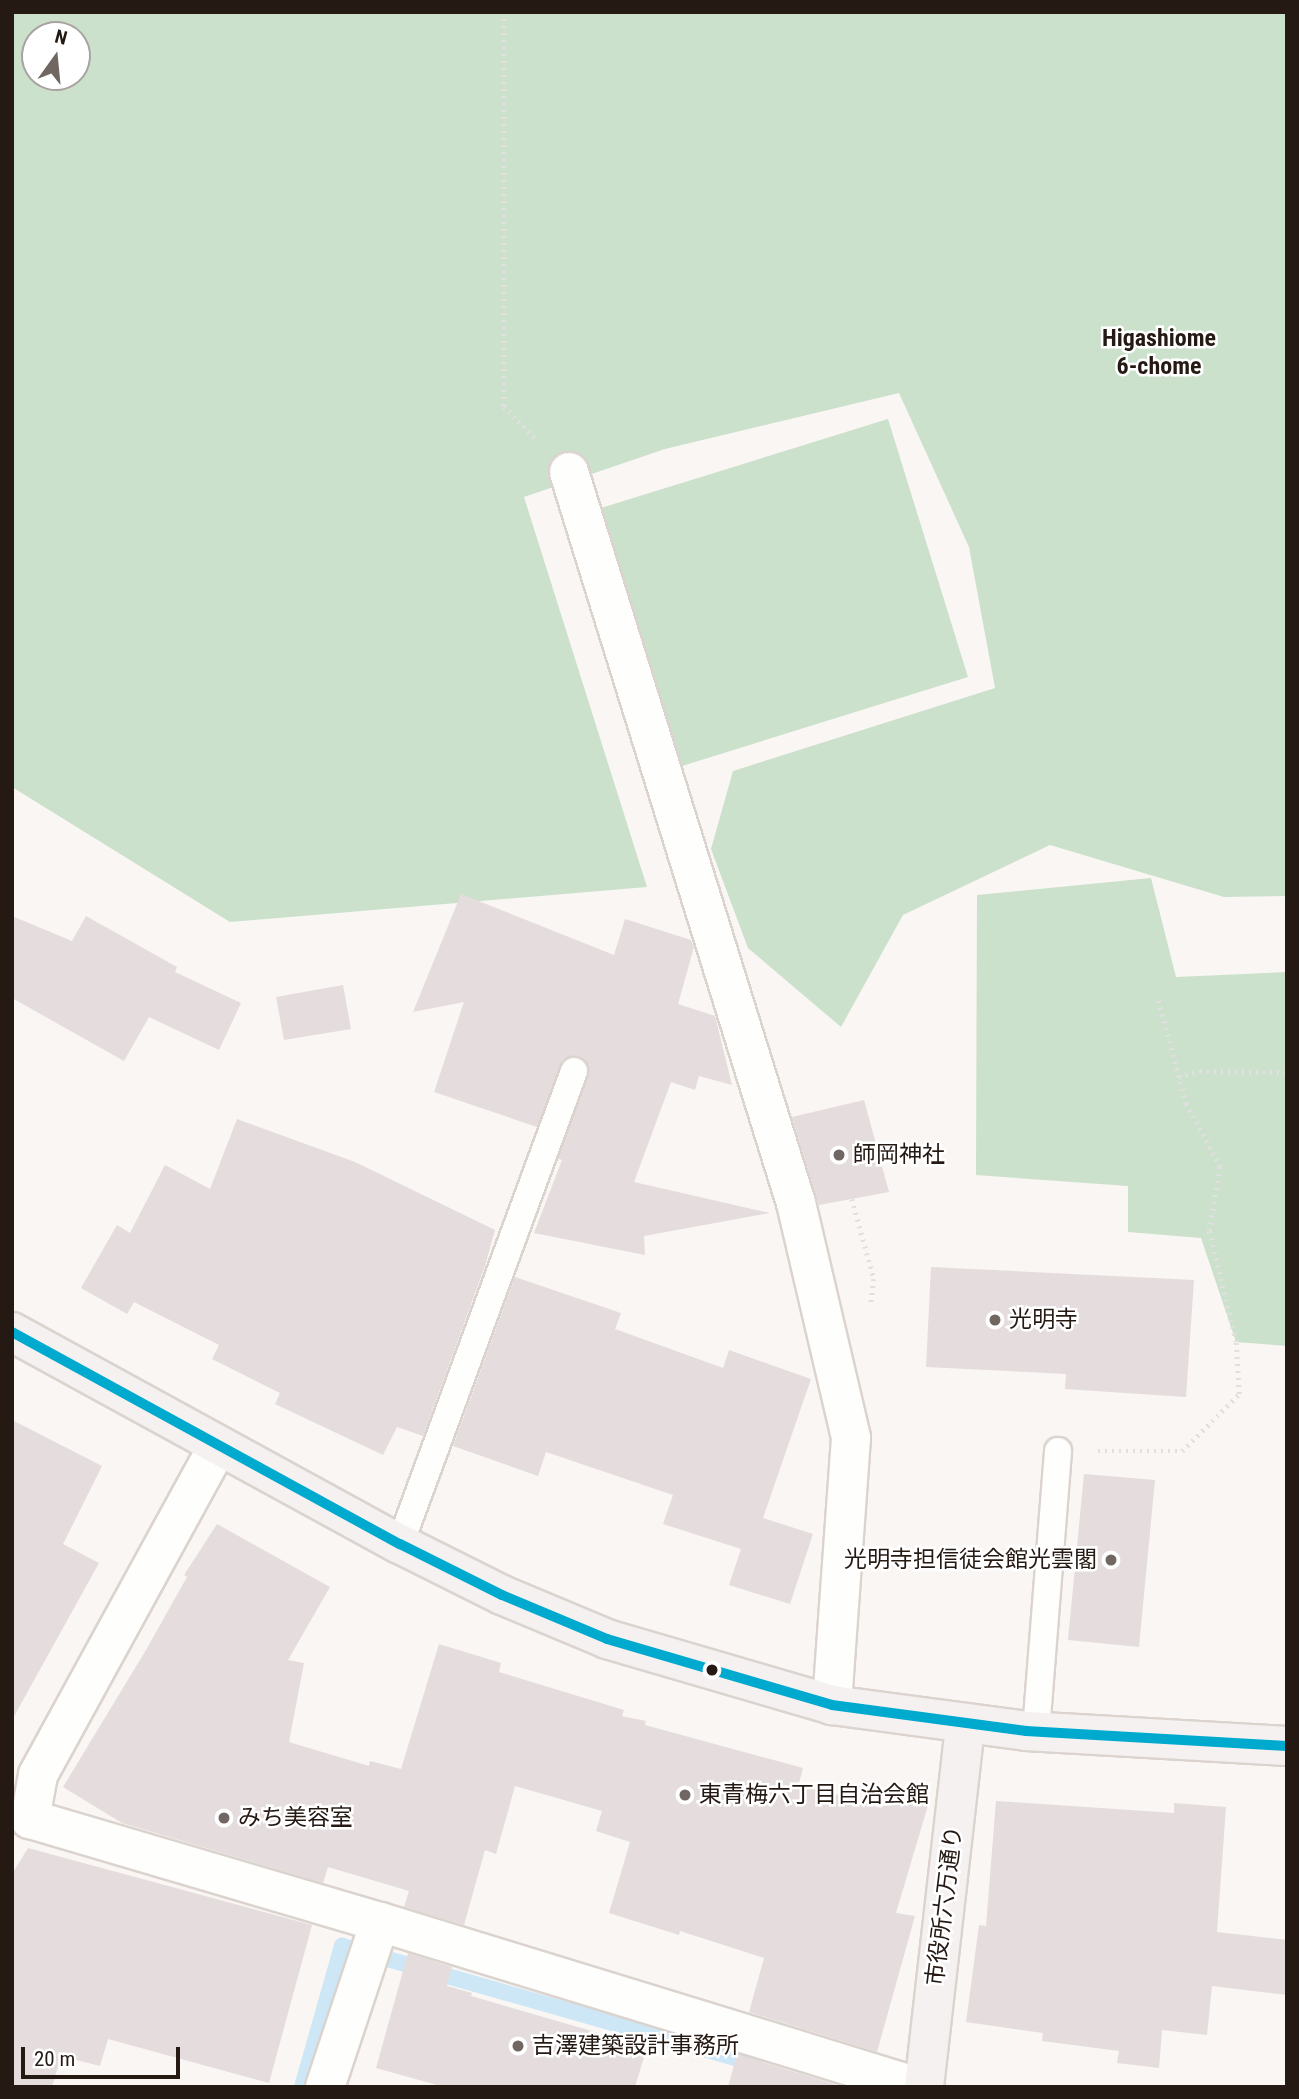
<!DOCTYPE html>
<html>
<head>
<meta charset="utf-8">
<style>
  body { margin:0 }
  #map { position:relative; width:1299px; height:2099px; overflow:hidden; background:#faf6f4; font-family:"Roboto Condensed","Noto Sans JP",sans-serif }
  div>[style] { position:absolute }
  .green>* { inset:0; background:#cbe1cb }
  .stream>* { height:16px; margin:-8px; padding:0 8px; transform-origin:8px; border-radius:8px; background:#cde7f6 }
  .building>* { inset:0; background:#e4dcdd }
  .path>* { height:4.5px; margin-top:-2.25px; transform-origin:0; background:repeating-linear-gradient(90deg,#e1e0e0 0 2px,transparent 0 7px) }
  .roads { filter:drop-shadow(2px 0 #dbd3ce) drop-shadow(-2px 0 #dbd3ce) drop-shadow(0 2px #dbd3ce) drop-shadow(0 -2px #dbd3ce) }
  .lane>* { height:26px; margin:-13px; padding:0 13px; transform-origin:13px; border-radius:13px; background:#fefefd }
  .street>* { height:38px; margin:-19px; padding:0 19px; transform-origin:19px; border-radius:19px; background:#fefefd }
  .secondary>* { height:38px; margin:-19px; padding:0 19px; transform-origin:19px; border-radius:19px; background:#f5f1f1 }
  .bus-1>* { height:10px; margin:-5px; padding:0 5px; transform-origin:5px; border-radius:5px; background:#00a9ce }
  .dots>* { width:19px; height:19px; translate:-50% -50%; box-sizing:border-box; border:4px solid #fff; border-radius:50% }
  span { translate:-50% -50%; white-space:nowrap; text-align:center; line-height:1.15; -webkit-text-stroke:5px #fff; paint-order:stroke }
  .poi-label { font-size:23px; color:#251913 }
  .left { translate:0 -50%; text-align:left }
  .right { translate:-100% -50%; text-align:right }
  .street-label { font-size:23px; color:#251913 }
  .neighbourhood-label { font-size:24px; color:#251913; font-weight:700 }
  .frame { position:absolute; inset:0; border:14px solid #251913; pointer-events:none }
  .north { position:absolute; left:21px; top:21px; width:70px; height:70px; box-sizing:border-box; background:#fff; border:2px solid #a8a3a1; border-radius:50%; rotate:15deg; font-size:19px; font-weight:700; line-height:28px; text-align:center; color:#251913 }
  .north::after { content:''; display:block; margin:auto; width:24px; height:32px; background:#706662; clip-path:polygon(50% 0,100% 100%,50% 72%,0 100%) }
  .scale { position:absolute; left:21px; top:2047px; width:159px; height:32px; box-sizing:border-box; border:4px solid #251913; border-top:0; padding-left:9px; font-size:21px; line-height:24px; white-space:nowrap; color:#251913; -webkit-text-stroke:5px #fff; paint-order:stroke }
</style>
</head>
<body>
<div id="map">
  <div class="green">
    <i style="clip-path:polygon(evenodd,12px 12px,1287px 12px,1287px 896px,1224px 897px,1050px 845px,903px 915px,841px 1027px,748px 948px,711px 849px,733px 771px,995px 688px,969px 547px,899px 393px,665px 449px,524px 497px,647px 887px,230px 922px,12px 787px,12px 12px,35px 35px,77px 35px,77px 77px,35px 77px,35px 35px)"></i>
    <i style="clip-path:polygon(888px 419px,968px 677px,682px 766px,601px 508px)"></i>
    <i style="clip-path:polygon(1151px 878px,1176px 977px,1287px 972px,1287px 1346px,1236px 1342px,1201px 1238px,1128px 1232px,1128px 1186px,976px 1175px,977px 895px)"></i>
  </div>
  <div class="stream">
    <i style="left:302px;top:2087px;width:147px;rotate:-74.2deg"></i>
    <i style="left:342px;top:1946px;width:428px;rotate:15.9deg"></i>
  </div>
  <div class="building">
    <i style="clip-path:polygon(461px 894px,614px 955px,625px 919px,691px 940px,694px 947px,678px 1004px,715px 1016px,732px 1085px,699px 1076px,695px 1090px,671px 1082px,634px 1182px,770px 1213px,644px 1236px,645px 1255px,534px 1233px,562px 1160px,558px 1159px,589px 1068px,579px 1056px,563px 1059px,537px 1127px,434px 1092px,464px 1002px,413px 1012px)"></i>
    <i style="clip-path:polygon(12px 916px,72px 941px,86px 916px,177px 967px,175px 972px,241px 1003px,219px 1050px,149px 1017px,124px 1061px,12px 998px)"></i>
    <i style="clip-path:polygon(343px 985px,351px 1029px,284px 1040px,276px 997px)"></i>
    <i style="clip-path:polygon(864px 1100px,889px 1192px,819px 1205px,792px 1117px)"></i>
    <i style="clip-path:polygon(237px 1119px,355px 1162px,495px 1230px,485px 1266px,423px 1436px,397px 1427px,383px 1455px,275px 1404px,280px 1393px,212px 1359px,219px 1345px,134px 1302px,127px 1314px,81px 1288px,117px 1225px,130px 1233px,165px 1165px,210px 1189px)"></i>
    <i style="clip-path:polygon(931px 1267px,1194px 1280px,1186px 1397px,1065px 1389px,1066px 1374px,926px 1367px)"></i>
    <i style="clip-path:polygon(515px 1277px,621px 1313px,615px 1329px,723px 1368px,729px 1350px,811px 1379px,763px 1518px,813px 1534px,790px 1604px,729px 1585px,741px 1549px,663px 1524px,673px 1495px,546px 1452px,538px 1476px,453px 1446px)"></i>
    <i style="clip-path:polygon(12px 1420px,102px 1466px,63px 1544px,99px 1563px,12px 1720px)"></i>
    <i style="clip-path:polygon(1084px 1474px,1155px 1480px,1139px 1647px,1068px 1640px)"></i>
    <i style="clip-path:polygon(217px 1524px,330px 1587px,288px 1660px,304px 1663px,289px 1742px,369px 1766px,370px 1761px,401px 1769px,439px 1644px,501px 1663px,499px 1672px,624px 1710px,622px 1716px,646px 1721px,645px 1725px,803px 1768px,799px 1783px,881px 1808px,886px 1788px,929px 1802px,896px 1913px,915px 1916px,877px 2052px,749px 2012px,764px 1958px,680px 1931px,679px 1935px,609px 1913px,630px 1842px,596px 1831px,602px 1811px,515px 1786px,496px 1854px,485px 1850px,464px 1925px,404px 1907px,409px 1891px,328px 1867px,323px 1883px,122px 1823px,63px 1787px,146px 1650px,187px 1577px,184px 1575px)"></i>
    <i style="clip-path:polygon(996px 1801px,1174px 1813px,1174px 1803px,1226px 1807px,1217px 1932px,1287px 1940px,1287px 1995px,1212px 1986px,1207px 2035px,1162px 2030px,1159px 2068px,1117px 2063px,1119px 2051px,1042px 2041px,1043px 2033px,966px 2022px,979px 1925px,986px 1926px)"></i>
    <i style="clip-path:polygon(28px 1848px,312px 1925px,269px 2083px,108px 2039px,100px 2066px,61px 2056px,52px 2087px,12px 2087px,12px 1874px)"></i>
    <i style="clip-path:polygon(408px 1953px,452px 1967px,447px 1986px,472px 1993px,471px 1996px,647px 2047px,635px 2087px,444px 2087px,376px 2068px)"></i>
    <i style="clip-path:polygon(737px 2054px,843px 2087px,728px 2087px)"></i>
  </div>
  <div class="path">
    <i style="left:504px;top:12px;width:394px;rotate:90deg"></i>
    <i style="left:504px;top:406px;width:46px;rotate:45.9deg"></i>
    <i style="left:1179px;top:1077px;width:22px;rotate:-16deg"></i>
    <i style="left:1200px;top:1071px;width:87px;rotate:0.7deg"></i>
    <i style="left:852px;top:1199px;width:83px;rotate:74.6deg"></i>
    <i style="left:874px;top:1279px;width:24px;rotate:97deg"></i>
    <i style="left:1098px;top:1451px;width:84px"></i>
    <i style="left:1182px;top:1451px;width:81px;rotate:-45deg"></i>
    <i style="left:1239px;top:1394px;width:52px;rotate:-93.3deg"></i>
    <i style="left:1236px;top:1342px;width:114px;rotate:-103.7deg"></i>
    <i style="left:1209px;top:1231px;width:65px;rotate:-80.2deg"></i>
    <i style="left:1220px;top:1167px;width:72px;rotate:-118.4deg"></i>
    <i style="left:1186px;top:1104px;width:108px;rotate:-105.1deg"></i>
  </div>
  <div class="roads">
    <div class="lane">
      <i style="left:400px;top:1544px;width:504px;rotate:-69.8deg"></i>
      <i style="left:1036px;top:1731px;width:281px;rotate:-85.5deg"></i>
    </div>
    <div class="street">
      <i style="left:569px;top:472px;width:765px;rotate:72.75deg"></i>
      <i style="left:796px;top:1203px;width:241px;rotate:76.8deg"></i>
      <i style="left:851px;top:1438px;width:268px;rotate:94.1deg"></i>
      <i style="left:218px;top:1446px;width:375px;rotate:118.7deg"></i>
      <i style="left:38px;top:1775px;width:45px;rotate:100.3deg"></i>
      <i style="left:30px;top:1819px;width:365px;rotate:16.4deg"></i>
      <i style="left:380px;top:1922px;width:563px;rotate:17.05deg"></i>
      <i style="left:325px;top:2087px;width:174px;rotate:-71.6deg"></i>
    </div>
    <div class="secondary">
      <i style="left:12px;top:1332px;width:442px;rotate:28.7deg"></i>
      <i style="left:400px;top:1544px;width:114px;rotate:26.6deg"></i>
      <i style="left:502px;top:1595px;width:114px;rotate:22.7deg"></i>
      <i style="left:607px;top:1639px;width:234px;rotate:16.3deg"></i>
      <i style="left:832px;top:1705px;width:196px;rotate:7.6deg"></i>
      <i style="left:1026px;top:1731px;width:261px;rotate:3.3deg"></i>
      <i style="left:924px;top:2087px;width:364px;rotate:-83.5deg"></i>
    </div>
  </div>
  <div class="bus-1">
    <i style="left:12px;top:1332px;width:442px;rotate:28.7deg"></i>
    <i style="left:400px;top:1544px;width:114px;rotate:26.6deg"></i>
    <i style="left:502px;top:1595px;width:114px;rotate:22.7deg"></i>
    <i style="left:607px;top:1639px;width:234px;rotate:16.3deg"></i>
    <i style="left:832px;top:1705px;width:196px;rotate:7.6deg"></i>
    <i style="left:1026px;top:1731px;width:261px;rotate:3.3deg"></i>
  </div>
  <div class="dots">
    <i style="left:839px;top:1155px;background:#706662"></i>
    <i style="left:995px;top:1320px;background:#706662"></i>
    <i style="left:1111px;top:1560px;background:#706662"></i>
    <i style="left:712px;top:1670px;background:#251913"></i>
    <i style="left:685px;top:1795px;background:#706662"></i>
    <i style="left:224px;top:1818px;background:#706662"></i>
    <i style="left:518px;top:2046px;background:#706662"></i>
  </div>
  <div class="poi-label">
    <span class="left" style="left:853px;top:1155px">師岡神社</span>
    <span class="left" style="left:1009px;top:1320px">光明寺</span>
    <span class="right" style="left:1097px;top:1560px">光明寺担信徒会館光雲閣</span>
    <span class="left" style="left:699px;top:1795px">東青梅六丁目自治会館</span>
    <span class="left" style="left:238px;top:1818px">みち美容室</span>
    <span class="left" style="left:532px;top:2046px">吉澤建築設計事務所</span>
  </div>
  <div class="street-label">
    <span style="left:945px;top:1906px;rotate:-83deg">市役所六万通り</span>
  </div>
  <div class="neighbourhood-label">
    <span style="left:1159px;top:353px">Higashiome<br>6-chome</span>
  </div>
  <div class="frame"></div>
  <div class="north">N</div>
  <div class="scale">20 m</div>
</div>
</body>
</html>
